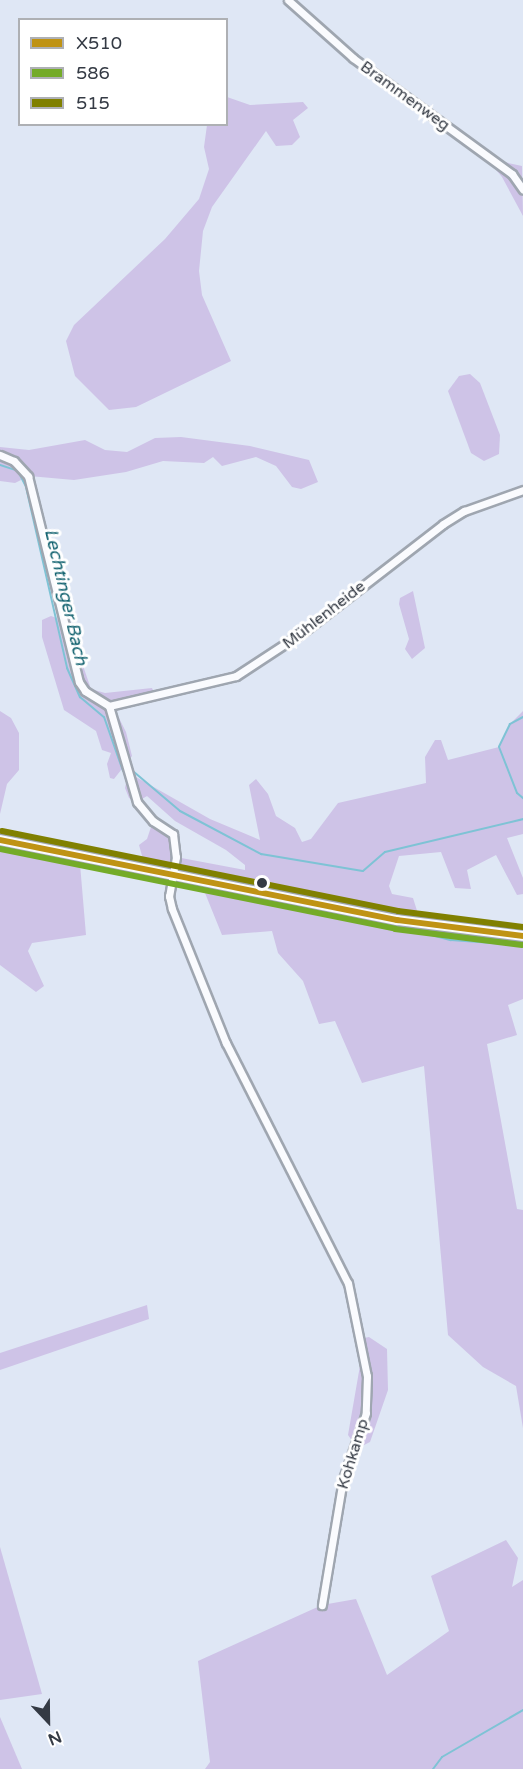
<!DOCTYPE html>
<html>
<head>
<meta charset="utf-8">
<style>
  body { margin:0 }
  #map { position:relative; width:523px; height:1769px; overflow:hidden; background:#dfe7f5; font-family:"Varela Round",sans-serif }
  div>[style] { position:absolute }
  .green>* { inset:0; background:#cec3e7 }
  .stream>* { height:2px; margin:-1px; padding:0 1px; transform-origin:1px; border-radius:1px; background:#7ec3d5 }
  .roads { filter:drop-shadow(2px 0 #9fa6b0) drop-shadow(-2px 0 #9fa6b0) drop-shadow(0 2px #9fa6b0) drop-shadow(0 -2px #9fa6b0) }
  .street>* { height:7px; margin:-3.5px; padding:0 3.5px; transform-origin:3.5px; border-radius:3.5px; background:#fafbfe }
  .secondary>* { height:10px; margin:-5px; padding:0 5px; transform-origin:5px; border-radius:5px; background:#fafbfe }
  .bus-1>* { height:6px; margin:-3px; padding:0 3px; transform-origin:3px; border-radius:3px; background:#bf9314 }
  .bus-2>* { height:6px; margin:-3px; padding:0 3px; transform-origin:3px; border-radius:3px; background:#74ab28 }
  .bus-3>* { height:6px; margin:-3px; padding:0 3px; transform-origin:3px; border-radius:3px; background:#808000 }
  .dots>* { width:16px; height:16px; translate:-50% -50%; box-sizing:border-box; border:3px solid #fff; border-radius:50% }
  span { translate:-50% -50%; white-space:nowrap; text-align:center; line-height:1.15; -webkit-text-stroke:6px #fff; paint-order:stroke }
  .street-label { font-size:16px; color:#343a44 }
  .water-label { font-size:18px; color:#10616e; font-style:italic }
  .legend { position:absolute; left:18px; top:18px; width:210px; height:108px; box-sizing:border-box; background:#fff; border:2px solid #aeb0b4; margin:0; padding:8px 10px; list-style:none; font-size:18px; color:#343a44 }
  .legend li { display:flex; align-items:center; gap:12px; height:30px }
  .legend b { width:30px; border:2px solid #aeb0b4 }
  .north { position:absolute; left:18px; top:1691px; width:60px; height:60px; -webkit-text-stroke:4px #fff; paint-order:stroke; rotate:158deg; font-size:16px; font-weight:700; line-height:24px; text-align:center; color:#343a44 }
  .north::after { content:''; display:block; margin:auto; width:21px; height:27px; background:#343a44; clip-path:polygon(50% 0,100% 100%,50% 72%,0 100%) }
</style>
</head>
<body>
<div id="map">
  <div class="green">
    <i style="clip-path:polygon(227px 97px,250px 105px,303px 102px,308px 108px,293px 120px,300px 137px,292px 145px,276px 146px,266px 131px,212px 207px,203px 231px,199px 271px,202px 295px,231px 361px,136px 407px,109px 410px,75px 376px,66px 341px,74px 325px,165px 239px,199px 199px,209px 169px,204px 147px,207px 125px,226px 124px)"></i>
    <i style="clip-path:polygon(486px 158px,522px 166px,523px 216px,502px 177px)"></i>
    <i style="clip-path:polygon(470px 374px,480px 383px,500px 435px,499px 454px,484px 461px,471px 453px,448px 391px,459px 376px)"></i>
    <i style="clip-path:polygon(181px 437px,250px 446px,309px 460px,318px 482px,301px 489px,292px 487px,276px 466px,256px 457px,222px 466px,213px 457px,204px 463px,163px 461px,126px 472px,74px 480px,29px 476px,15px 483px,0 481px,0 447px,29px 450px,85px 440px,105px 450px,127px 452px,155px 438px)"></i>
    <i style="clip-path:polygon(413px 591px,425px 648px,412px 659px,405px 649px,409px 639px,399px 604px,400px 598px)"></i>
    <i style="clip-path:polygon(51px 616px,68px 622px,91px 689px,105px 693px,152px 688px,155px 695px,149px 703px,130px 705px,126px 699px,109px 706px,112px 717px,119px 718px,126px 732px,132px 756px,114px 779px,110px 778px,107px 764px,111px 753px,102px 750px,96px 731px,64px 710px,42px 637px,42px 620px)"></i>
    <i style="clip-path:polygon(0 711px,11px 718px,19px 733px,19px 770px,7px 784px,0 814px)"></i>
    <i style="clip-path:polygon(523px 711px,523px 834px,507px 838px,523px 878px,523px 894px,517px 895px,496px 855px,467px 870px,471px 889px,455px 888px,441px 852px,399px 856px,389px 886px,392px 894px,413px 898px,419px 917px,523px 929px,523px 999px,508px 1005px,517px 1035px,487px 1044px,517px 1209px,523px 1210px,523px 1428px,516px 1386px,483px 1367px,448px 1335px,424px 1066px,362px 1083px,335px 1021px,319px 1024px,303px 981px,278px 953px,272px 931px,222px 935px,205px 893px,397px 920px,419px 918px,144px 863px,139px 845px,147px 839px,153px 821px,173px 834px,176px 857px,245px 870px,245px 865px,226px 850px,175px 821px,147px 796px,137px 802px,129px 798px,125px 788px,127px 778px,136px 777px,210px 819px,260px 840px,249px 785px,256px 779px,268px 794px,276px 816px,295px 828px,302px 842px,311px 839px,338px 803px,426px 783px,425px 757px,435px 740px,441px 740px,448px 760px,499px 747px,510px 724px)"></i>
    <i style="clip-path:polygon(0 848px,80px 864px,86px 935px,32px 943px,28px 951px,44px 986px,36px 992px,0 965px)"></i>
    <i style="clip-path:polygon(147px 1305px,149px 1319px,0 1370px,0 1353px)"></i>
    <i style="clip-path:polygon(369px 1337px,387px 1349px,388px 1390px,370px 1442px,362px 1446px,355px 1445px,348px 1435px,362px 1354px,359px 1339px)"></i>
    <i style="clip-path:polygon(506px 1540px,518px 1558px,512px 1587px,523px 1580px,523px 1769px,205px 1769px,210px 1762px,198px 1661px,322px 1605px,356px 1599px,387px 1675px,449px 1631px,431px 1576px)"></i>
    <i style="clip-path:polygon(0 1547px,42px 1694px,0 1700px)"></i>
    <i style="clip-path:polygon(0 1717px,22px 1769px,0 1769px)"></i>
  </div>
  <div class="stream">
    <i style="left:0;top:465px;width:19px;rotate:18deg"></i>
    <i style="left:18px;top:471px;width:18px;rotate:63deg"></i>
    <i style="left:26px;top:487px;width:186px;rotate:77.2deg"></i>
    <i style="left:67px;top:668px;width:32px;rotate:66deg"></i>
    <i style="left:80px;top:697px;width:31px;rotate:40deg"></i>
    <i style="left:104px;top:717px;width:57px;rotate:70.6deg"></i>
    <i style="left:523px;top:717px;width:15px;rotate:152deg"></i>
    <i style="left:510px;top:724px;width:25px;rotate:116deg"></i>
    <i style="left:499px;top:747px;width:49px;rotate:68.6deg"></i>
    <i style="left:517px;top:793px;width:8px;rotate:40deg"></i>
    <i style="left:134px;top:772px;width:60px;rotate:40.3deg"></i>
    <i style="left:180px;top:811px;width:92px;rotate:28deg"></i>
    <i style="left:261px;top:854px;width:103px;rotate:9.5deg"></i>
    <i style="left:363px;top:871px;width:29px;rotate:-41deg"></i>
    <i style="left:385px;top:852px;width:142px;rotate:-13.4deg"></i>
    <i style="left:424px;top:933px;width:28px;rotate:15deg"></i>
    <i style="left:451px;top:940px;width:72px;rotate:4deg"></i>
    <i style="left:433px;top:1769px;width:15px;rotate:-53deg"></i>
    <i style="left:442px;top:1757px;width:94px;rotate:-30.1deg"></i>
  </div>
  <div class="roads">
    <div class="street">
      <i style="left:288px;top:0;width:87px;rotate:41.7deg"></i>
      <i style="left:353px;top:58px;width:197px;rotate:36.1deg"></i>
      <i style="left:512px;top:174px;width:19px;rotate:55deg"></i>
      <i style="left:0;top:455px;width:15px;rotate:23deg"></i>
      <i style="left:14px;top:461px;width:21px;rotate:47deg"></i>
      <i style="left:28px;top:476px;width:212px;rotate:76.1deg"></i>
      <i style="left:79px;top:682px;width:11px;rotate:56deg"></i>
      <i style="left:85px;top:691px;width:28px;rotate:32deg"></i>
      <i style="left:109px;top:706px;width:100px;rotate:73.7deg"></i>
      <i style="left:137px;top:802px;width:25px;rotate:50deg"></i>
      <i style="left:153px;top:821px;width:24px;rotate:33deg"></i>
      <i style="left:173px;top:834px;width:23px;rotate:83deg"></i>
      <i style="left:176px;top:857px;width:40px;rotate:100deg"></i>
      <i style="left:169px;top:896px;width:13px;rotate:77deg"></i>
      <i style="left:172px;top:909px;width:144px;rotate:68.1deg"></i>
      <i style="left:226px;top:1043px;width:269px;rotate:63.1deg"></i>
      <i style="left:348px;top:1283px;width:95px;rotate:78.5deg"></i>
      <i style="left:367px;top:1376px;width:37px;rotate:92deg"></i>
      <i style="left:366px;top:1413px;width:70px;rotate:109.2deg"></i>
      <i style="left:343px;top:1479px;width:128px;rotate:99.5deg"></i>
      <i style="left:109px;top:706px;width:130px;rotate:-13.3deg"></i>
      <i style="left:236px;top:676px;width:84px;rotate:-33.3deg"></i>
      <i style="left:306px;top:630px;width:173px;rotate:-37.7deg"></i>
      <i style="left:443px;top:524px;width:25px;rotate:-32deg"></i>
      <i style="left:464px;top:511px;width:63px;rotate:-19.6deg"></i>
    </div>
    <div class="secondary">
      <i style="left:0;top:840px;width:405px;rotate:11.4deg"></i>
      <i style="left:397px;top:920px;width:127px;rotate:7.2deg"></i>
    </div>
  </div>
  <div class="bus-1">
    <i style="left:0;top:840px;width:405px;rotate:11.4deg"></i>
    <i style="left:397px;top:920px;width:127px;rotate:7.2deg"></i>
  </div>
  <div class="bus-2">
    <i style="left:0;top:849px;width:403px;rotate:11.4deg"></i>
    <i style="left:395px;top:929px;width:128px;rotate:7.2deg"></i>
  </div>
  <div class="bus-3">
    <i style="left:2px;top:831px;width:404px;rotate:11.4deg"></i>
    <i style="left:398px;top:911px;width:126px;rotate:7.3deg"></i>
  </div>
  <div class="dots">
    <i style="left:262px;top:883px;background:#343a44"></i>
  </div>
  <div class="street-label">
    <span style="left:405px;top:96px;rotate:36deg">Brammenweg</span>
    <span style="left:324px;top:615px;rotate:-38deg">Mühlenheide</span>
    <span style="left:353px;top:1454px;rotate:-73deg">Kohkamp</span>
  </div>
  <div class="water-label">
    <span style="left:66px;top:597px;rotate:77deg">Lechtinger Bach</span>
  </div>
  <ul class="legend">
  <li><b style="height:8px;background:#bf9314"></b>X510</li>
  <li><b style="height:8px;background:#74ab28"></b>586</li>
  <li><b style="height:8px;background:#808000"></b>515</li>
  </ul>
  <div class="north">N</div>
</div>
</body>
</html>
